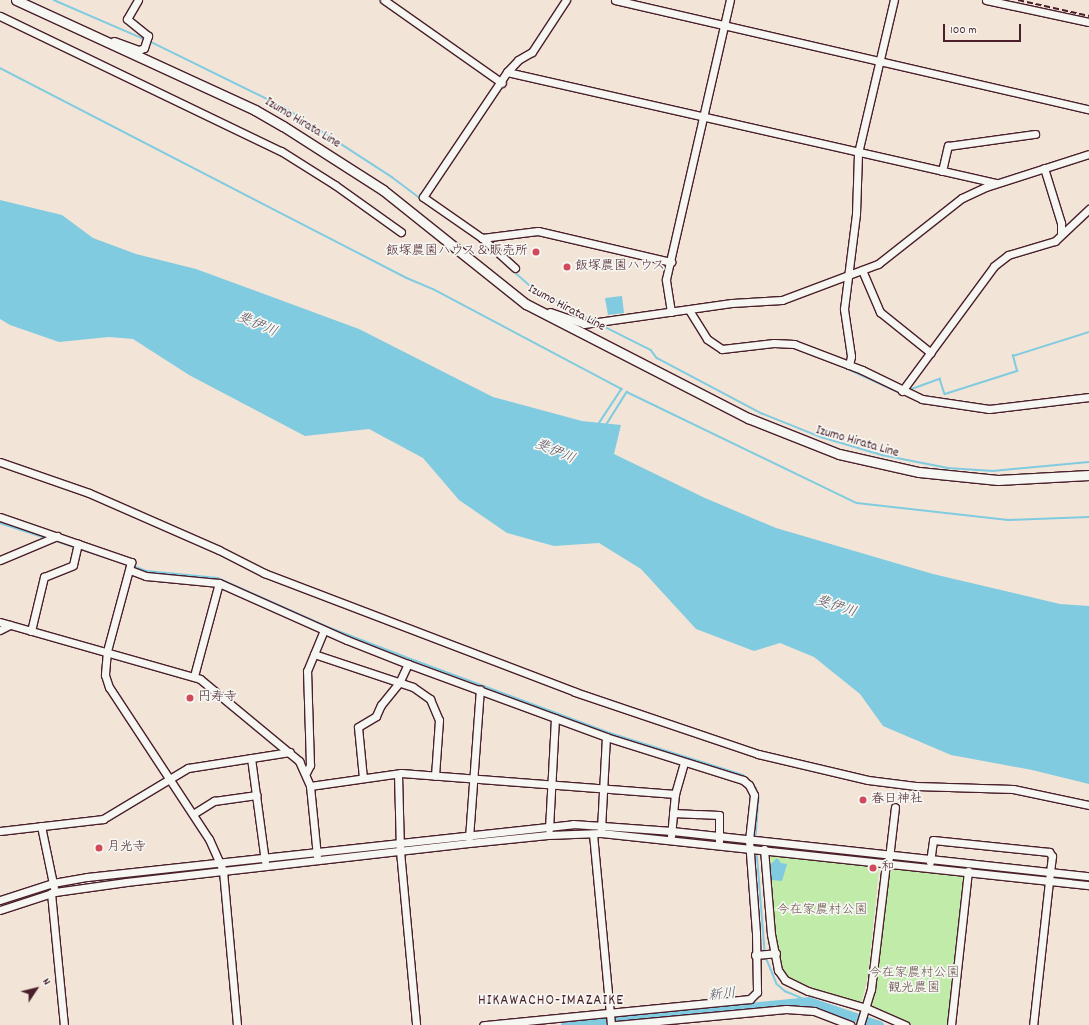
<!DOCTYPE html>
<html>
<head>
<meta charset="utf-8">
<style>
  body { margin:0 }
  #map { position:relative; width:1089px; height:1025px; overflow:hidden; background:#f2e5d7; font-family:Dekko,"Klee One",sans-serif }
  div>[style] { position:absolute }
  .green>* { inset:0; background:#c0eba8 }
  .water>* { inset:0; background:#81cbe1 }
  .stream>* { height:1.5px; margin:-0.75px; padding:0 0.75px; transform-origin:0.75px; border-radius:0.75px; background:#81cbe1 }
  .river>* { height:9px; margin:-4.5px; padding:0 4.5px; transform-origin:4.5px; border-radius:4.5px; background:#81cbe1 }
  .roads { filter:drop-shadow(1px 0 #4a1f2b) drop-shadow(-1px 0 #4a1f2b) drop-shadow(0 1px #4a1f2b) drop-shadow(0 -1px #4a1f2b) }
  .minor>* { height:7px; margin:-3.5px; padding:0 3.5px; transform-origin:3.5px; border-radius:3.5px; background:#f6f6f2 }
  .major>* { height:9px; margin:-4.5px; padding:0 4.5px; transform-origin:4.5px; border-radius:4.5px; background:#f6f6f2 }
  .rail>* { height:1.5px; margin-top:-0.75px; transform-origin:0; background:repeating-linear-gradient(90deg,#4a1f2b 0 6px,transparent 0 9px) }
  .dots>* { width:11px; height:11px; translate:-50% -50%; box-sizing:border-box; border:2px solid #f6f6f2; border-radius:50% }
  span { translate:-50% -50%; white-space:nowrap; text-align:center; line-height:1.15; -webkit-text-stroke:3.5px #f6f6f2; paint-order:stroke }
  .street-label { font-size:13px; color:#4a1f2b }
  .poi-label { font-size:13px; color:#4a1f2b }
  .right { translate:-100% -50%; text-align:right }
  .left { translate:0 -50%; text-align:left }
  .park-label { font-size:13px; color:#68524a }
  .water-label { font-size:14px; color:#5a5362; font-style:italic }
  .quarter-label { font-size:15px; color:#4a1f2b; letter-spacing:1px }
  .north { position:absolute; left:16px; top:969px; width:40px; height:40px; -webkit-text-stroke:3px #f6f6f2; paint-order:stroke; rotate:55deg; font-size:11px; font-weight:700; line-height:16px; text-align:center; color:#4a1f2b }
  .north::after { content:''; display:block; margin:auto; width:14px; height:18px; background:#4a1f2b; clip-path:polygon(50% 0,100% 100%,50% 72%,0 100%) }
  .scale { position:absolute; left:943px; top:24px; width:78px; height:18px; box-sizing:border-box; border:2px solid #4a1f2b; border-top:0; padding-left:5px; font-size:12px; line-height:14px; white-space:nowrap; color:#4a1f2b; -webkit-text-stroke:3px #f6f6f2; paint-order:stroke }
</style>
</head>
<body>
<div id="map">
  <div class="green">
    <i style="clip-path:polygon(768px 854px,871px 865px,879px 869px,868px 976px,861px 1004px,826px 995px,786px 978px,780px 969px,775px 943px,766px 855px)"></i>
    <i style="clip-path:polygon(893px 868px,966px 874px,949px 1025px,913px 1025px,872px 1009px,870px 1005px,885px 892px,889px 875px)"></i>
  </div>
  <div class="water">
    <i style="clip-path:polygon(0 200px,62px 215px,93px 238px,136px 254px,196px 269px,359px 329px,493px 397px,582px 421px,621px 425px,614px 454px,705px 498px,776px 528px,933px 574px,1060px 604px,1089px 606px,1089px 784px,1032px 770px,951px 755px,883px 726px,860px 694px,814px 657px,780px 643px,754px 651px,696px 629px,641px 569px,599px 543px,554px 546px,507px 533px,459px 500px,423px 458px,369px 429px,305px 436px,189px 375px,133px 339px,109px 337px,59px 342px,10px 325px,0 319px)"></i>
    <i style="clip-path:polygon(622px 296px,624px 313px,608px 315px,605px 298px)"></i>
    <i style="clip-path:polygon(777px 858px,781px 863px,787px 864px,782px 881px,771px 880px,771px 864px)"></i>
  </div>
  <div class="stream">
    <i style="left:54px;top:0;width:98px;rotate:23.4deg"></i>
    <i style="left:149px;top:41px;width:150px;rotate:26.1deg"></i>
    <i style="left:284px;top:107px;width:129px;rotate:32.9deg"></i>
    <i style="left:392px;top:177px;width:35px;rotate:37deg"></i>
    <i style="left:0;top:68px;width:458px;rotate:27.3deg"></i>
    <i style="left:407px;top:278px;width:28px;rotate:23deg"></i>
    <i style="left:433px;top:289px;width:214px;rotate:27.9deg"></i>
    <i style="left:622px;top:389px;width:42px;rotate:123.3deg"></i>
    <i style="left:492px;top:252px;width:57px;rotate:41.5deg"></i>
    <i style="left:535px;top:290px;width:65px;rotate:28.5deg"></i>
    <i style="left:599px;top:324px;width:58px;rotate:26.6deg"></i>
    <i style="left:651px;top:350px;width:10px;rotate:53deg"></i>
    <i style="left:657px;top:358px;width:118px;rotate:27.9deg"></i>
    <i style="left:761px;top:413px;width:65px;rotate:21.8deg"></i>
    <i style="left:821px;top:437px;width:64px;rotate:16.4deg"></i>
    <i style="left:882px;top:455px;width:67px;rotate:11.1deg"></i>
    <i style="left:948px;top:468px;width:45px;rotate:3.8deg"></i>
    <i style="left:993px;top:471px;width:96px;rotate:-5.4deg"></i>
    <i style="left:846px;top:368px;width:60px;rotate:24.8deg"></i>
    <i style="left:909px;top:390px;width:33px;rotate:-20deg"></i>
    <i style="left:940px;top:379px;width:16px;rotate:72deg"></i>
    <i style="left:945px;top:394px;width:76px;rotate:-17.7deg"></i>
    <i style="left:1017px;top:371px;width:16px;rotate:-105deg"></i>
    <i style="left:1013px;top:356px;width:80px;rotate:-17.5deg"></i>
    <i style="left:606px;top:425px;width:39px;rotate:-58deg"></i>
    <i style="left:627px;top:392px;width:255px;rotate:25.8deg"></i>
    <i style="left:857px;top:503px;width:152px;rotate:6.4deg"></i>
    <i style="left:1008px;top:520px;width:81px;rotate:-2.1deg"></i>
    <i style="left:0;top:523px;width:48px;rotate:18.1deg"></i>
    <i style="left:53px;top:540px;width:22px;rotate:18deg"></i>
    <i style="left:80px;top:549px;width:49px;rotate:17.7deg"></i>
    <i style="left:133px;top:566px;width:15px;rotate:20deg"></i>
    <i style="left:147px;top:571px;width:71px;rotate:5.6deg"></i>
    <i style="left:218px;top:578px;width:120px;rotate:24deg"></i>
    <i style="left:328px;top:627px;width:89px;rotate:21.1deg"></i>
    <i style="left:411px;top:659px;width:209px;rotate:20.4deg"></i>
    <i style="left:607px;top:732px;width:143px;rotate:17.5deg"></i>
    <i style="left:743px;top:775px;width:18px;rotate:45deg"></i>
    <i style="left:756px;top:788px;width:10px;rotate:73deg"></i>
    <i style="left:759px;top:798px;width:40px;rotate:94.3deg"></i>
    <i style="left:727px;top:840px;width:20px;rotate:9deg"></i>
    <i style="left:753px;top:844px;width:30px;rotate:4deg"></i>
    <i style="left:757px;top:851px;width:100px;rotate:85.4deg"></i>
    <i style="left:71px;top:883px;width:38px;rotate:-7deg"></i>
    <i style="left:766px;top:957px;width:29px;rotate:68deg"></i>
    <i style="left:777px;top:984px;width:11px;rotate:41deg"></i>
    <i style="left:785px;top:991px;width:25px;rotate:23deg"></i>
  </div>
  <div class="river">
    <i style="left:565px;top:1025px;width:244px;rotate:-5.6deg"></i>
    <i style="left:808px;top:1001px;width:75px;rotate:18.7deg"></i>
  </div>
  <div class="roads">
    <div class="minor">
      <i style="left:384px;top:0;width:144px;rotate:35.1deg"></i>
      <i style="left:615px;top:0;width:486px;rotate:13deg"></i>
      <i style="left:986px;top:0;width:105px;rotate:12.1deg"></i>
      <i style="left:0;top:16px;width:312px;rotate:25.7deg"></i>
      <i style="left:281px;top:151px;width:64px;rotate:32.2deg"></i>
      <i style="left:335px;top:185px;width:81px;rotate:35.5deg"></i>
      <i style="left:114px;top:41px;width:27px;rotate:20deg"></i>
      <i style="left:139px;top:50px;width:5px;rotate:-22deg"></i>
      <i style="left:144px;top:48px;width:13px;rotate:-72deg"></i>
      <i style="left:148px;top:36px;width:27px;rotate:-141deg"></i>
      <i style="left:127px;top:19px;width:22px;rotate:-60deg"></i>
      <i style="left:507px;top:72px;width:501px;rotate:12.79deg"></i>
      <i style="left:1044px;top:168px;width:58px;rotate:72.8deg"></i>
      <i style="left:1061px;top:223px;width:10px;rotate:90deg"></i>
      <i style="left:942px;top:171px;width:26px;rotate:-77deg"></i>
      <i style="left:948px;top:146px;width:88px;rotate:-7.9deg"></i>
      <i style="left:482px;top:238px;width:56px;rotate:-7.1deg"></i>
      <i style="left:538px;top:231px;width:137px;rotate:13.1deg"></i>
      <i style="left:515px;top:268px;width:45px;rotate:-137.7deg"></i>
      <i style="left:482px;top:238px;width:72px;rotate:-145.2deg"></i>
      <i style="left:423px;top:197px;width:151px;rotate:-56.1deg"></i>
      <i style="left:507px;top:72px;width:16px;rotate:-47deg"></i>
      <i style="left:518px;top:60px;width:16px;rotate:-30deg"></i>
      <i style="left:532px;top:52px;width:62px;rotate:-56.8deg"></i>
      <i style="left:862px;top:270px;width:46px;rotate:66.8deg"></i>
      <i style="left:880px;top:312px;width:65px;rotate:38.8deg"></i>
      <i style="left:689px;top:310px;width:34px;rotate:58deg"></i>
      <i style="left:707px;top:339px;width:18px;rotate:34deg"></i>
      <i style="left:722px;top:349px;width:52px;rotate:-6.6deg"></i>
      <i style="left:774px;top:343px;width:20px;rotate:3deg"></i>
      <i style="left:794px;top:344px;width:73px;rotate:20.9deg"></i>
      <i style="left:862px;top:370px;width:67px;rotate:25.8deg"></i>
      <i style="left:922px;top:399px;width:68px;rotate:8.5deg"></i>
      <i style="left:989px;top:409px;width:101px;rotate:-6.8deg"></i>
      <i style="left:550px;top:312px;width:36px;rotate:19deg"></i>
      <i style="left:584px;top:324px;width:149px;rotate:-8.1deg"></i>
      <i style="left:732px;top:303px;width:50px;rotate:-3.4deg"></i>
      <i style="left:782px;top:300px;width:103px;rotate:-20.6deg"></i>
      <i style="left:878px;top:264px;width:107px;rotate:-38.2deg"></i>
      <i style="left:962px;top:198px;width:26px;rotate:-25deg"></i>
      <i style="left:986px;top:187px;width:108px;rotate:-17.8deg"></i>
      <i style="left:671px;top:312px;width:33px;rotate:-99deg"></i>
      <i style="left:666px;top:279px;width:286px;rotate:-77.1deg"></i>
      <i style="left:849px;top:365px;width:9px;rotate:-77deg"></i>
      <i style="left:851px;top:356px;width:48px;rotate:-98.5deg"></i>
      <i style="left:844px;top:309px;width:96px;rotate:-82.8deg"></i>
      <i style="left:856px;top:214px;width:61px;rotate:-88.1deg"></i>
      <i style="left:858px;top:153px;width:157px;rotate:-76.8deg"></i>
      <i style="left:902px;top:391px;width:155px;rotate:-53.6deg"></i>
      <i style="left:994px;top:266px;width:18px;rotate:-38deg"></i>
      <i style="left:1008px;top:255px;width:49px;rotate:-16.6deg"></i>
      <i style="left:1055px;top:241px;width:47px;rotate:-43.3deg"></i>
      <i style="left:0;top:462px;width:94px;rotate:19.2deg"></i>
      <i style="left:89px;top:493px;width:142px;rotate:23.7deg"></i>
      <i style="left:219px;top:550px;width:51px;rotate:27.1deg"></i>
      <i style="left:264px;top:573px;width:333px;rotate:20.9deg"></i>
      <i style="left:575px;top:692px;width:193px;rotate:18.7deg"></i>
      <i style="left:758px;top:754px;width:113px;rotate:13.3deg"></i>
      <i style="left:868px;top:780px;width:48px;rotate:7.1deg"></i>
      <i style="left:916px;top:786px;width:97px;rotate:1.8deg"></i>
      <i style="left:1013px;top:789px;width:78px;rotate:11.9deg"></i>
      <i style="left:0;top:517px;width:139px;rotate:19deg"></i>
      <i style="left:131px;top:562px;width:92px;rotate:105.1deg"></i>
      <i style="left:107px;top:651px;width:24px;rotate:95deg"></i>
      <i style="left:105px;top:675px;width:13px;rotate:72deg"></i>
      <i style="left:109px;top:687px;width:182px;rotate:56.7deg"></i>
      <i style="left:209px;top:839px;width:35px;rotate:66deg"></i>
      <i style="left:223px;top:871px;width:155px;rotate:84.8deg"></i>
      <i style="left:0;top:560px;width:62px;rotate:-22.8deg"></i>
      <i style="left:130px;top:570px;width:17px;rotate:21deg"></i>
      <i style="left:146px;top:576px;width:73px;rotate:5.5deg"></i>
      <i style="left:219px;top:583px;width:140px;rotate:24deg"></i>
      <i style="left:347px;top:640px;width:66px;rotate:21.5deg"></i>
      <i style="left:408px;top:664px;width:211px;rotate:20.2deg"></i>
      <i style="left:606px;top:737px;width:144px;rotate:17.4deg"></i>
      <i style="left:743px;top:780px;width:8px;rotate:40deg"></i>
      <i style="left:749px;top:785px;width:11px;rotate:63deg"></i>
      <i style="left:754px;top:795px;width:45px;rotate:96.3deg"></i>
      <i style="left:749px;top:840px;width:93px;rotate:85.7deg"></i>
      <i style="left:756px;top:933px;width:59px;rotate:89deg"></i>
      <i style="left:757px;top:992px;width:10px;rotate:135deg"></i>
      <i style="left:750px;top:999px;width:268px;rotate:174.4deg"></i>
      <i style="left:0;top:622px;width:208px;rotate:15.9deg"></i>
      <i style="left:200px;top:679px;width:129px;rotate:39.6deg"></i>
      <i style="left:299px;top:761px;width:27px;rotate:66deg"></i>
      <i style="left:310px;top:786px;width:70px;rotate:84.3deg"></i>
      <i style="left:0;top:630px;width:11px;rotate:-27deg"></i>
      <i style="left:31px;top:631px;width:56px;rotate:-76.5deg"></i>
      <i style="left:44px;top:577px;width:31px;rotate:-22deg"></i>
      <i style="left:73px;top:565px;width:22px;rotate:-77deg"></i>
      <i style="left:314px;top:654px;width:104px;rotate:18.4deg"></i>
      <i style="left:413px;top:687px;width:21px;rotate:35deg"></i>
      <i style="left:430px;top:699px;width:23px;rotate:67deg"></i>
      <i style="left:439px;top:720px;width:56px;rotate:94.1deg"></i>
      <i style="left:194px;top:676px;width:96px;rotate:-75deg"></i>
      <i style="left:251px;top:758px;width:104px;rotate:82.3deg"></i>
      <i style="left:306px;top:773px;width:9px;rotate:-63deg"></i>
      <i style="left:310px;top:765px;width:94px;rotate:-91.8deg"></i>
      <i style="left:307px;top:671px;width:44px;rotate:-67.5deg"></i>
      <i style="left:398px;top:774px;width:77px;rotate:88.5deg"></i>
      <i style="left:400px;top:851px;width:175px;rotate:84.7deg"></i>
      <i style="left:363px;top:778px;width:51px;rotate:-95.6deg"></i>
      <i style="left:358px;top:727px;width:21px;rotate:-31deg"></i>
      <i style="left:376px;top:716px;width:12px;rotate:-66deg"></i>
      <i style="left:381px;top:705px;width:28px;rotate:-51deg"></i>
      <i style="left:399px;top:683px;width:21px;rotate:-65deg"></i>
      <i style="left:310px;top:786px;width:92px;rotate:-8.1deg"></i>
      <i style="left:401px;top:773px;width:275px;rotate:4.4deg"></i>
      <i style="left:673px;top:813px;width:46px;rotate:2.5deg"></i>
      <i style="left:719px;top:815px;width:26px;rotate:90deg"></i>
      <i style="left:193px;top:814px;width:25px;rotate:-32deg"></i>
      <i style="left:214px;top:801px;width:43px;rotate:-7.9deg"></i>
      <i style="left:41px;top:826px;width:63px;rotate:78.2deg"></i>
      <i style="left:549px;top:829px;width:111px;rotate:-86.9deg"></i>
      <i style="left:601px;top:829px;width:92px;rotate:-86.9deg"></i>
      <i style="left:0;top:831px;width:104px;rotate:-6.6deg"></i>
      <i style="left:103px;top:819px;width:99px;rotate:-31deg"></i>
      <i style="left:188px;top:768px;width:103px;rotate:-8.9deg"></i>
      <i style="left:593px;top:834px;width:192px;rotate:84.6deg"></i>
      <i style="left:671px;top:836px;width:42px;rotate:-84.6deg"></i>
      <i style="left:675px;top:794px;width:33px;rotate:-74deg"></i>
      <i style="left:469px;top:838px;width:149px;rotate:-85.8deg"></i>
      <i style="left:764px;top:849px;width:85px;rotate:85.3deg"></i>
      <i style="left:771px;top:934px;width:37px;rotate:79deg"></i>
      <i style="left:778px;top:970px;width:12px;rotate:55deg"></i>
      <i style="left:785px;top:980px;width:25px;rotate:26deg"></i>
      <i style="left:808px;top:991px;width:60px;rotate:16.3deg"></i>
      <i style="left:866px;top:1008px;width:43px;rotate:23.6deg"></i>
      <i style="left:889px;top:858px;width:51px;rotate:-83.3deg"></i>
      <i style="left:930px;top:862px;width:22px;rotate:-82deg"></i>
      <i style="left:933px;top:840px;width:117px;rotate:5.9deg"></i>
      <i style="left:1049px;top:852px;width:5px;rotate:53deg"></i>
      <i style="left:1052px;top:856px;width:16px;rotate:97deg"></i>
      <i style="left:1050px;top:872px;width:154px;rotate:96.3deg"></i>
      <i style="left:51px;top:893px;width:133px;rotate:84.4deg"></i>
      <i style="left:0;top:900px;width:56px;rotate:-17.8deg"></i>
      <i style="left:53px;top:883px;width:35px;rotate:-10deg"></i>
      <i style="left:87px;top:877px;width:489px;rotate:-6.2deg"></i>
      <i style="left:573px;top:824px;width:99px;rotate:4deg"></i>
      <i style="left:672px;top:831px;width:419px;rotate:6.2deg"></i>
      <i style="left:0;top:910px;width:58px;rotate:-18.1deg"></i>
      <i style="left:55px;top:892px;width:72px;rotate:-8deg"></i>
      <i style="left:126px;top:882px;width:345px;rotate:-6.5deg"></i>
      <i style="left:469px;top:843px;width:79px;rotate:-5.8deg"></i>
      <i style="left:548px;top:835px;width:53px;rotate:-2.2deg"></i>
      <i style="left:601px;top:833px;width:491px;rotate:6.1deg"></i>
      <i style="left:755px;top:955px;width:21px;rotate:-5deg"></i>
      <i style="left:616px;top:1025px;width:171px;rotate:-5.4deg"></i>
      <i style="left:786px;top:1009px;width:28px;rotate:4deg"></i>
      <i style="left:814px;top:1011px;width:39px;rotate:21deg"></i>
      <i style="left:860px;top:1025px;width:38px;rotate:-73deg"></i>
      <i style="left:871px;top:989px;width:127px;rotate:-83.2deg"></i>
      <i style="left:951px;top:1025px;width:155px;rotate:-83.7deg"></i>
    </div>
    <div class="major">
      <i style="left:16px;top:0;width:263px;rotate:24.7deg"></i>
      <i style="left:255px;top:110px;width:32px;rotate:30deg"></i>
      <i style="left:283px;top:126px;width:119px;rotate:32.6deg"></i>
      <i style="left:383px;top:190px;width:183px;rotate:38.6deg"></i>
      <i style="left:526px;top:304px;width:250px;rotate:27.2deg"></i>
      <i style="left:748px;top:418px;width:98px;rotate:21.6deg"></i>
      <i style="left:839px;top:454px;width:82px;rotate:12.7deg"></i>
      <i style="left:919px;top:472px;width:79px;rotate:5.8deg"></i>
      <i style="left:998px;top:480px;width:91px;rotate:-3.1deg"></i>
    </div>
  </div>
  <div class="rail">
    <i style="left:1018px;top:0;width:73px;rotate:12.7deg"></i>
  </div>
  <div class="dots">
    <i style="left:536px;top:252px;background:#d1495b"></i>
    <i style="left:567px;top:267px;background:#d1495b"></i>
    <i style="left:190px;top:698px;background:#d1495b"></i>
    <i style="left:863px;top:800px;background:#d1495b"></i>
    <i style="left:99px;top:848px;background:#d1495b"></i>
    <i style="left:873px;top:868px;background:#d1495b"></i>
  </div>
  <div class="street-label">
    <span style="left:302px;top:124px;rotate:31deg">Izumo Hirata Line</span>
    <span style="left:566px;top:309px;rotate:28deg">Izumo Hirata Line</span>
    <span style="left:857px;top:443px;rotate:16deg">Izumo Hirata Line</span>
  </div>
  <div class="poi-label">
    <span class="right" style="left:528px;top:252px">飯塚農園ハウス＆販売所</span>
    <span class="left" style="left:575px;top:267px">飯塚農園ハウス</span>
    <span class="left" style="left:198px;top:698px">円寿寺</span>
    <span class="left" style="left:871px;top:800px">春日神社</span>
    <span class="left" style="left:107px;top:848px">月光寺</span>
    <span class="left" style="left:881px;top:868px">和</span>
  </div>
  <div class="park-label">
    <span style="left:822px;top:911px">今在家農村公園</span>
    <span style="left:914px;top:982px">今在家農村公園<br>観光農園</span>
  </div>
  <div class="water-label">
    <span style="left:257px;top:325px;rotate:23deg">斐伊川</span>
    <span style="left:555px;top:452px;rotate:23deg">斐伊川</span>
    <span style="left:836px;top:607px;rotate:18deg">斐伊川</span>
    <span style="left:722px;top:995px;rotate:-6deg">新川</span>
  </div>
  <div class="quarter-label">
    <span style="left:551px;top:1002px">HIKAWACHO-IMAZAIKE</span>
  </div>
  <div class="north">N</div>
  <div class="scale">100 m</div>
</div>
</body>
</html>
